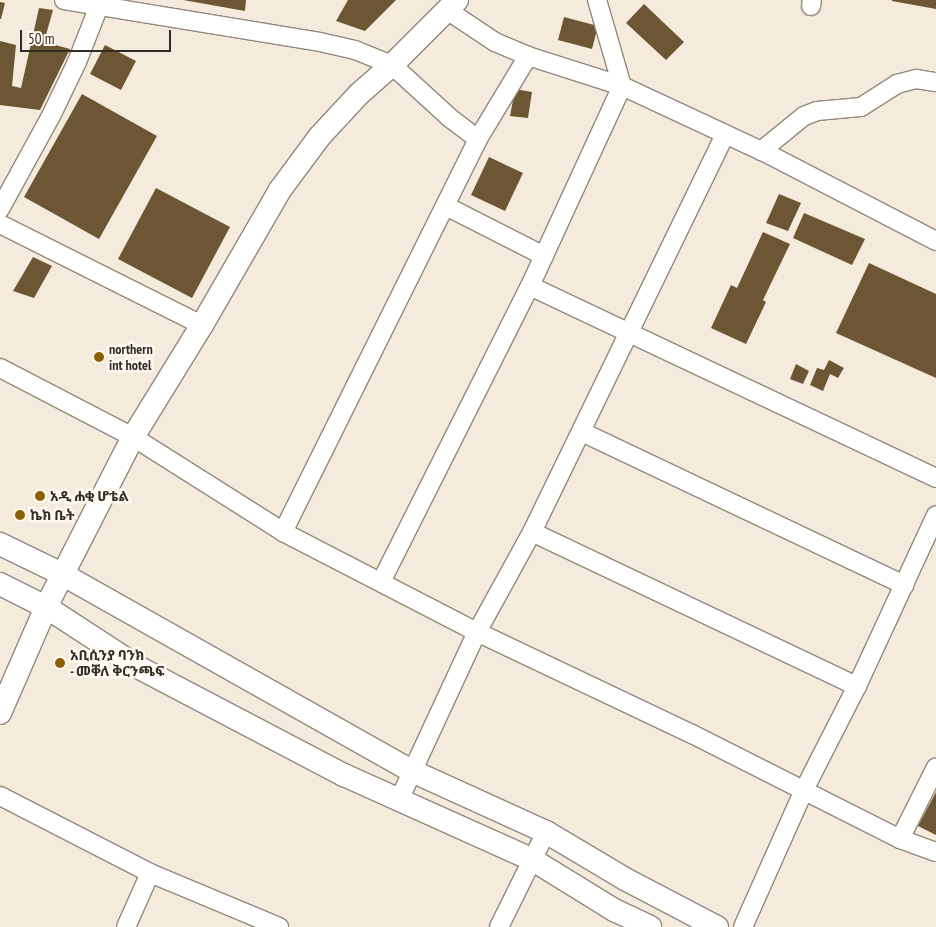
<!DOCTYPE html>
<html>
<head>
<meta charset="utf-8">
<style>
  body { margin:0 }
  #map { position:relative; width:936px; height:927px; overflow:hidden; background:#f5ebdc; font-family:"PT Sans Narrow","Noto Sans Ethiopic",sans-serif }
  div>[style] { position:absolute }
  .building>* { inset:0; background:#6c5633 }
  .roads { filter:drop-shadow(1px 0 #92897c) drop-shadow(-1px 0 #92897c) drop-shadow(0 1px #92897c) drop-shadow(0 -1px #92897c) }
  .minor>* { height:18px; margin:-9px; padding:0 9px; transform-origin:9px; border-radius:9px; background:#fff }
  .tertiary>* { height:22px; margin:-11px; padding:0 11px; transform-origin:11px; border-radius:11px; background:#fff }
  .dots>* { width:14px; height:14px; translate:-50% -50%; box-sizing:border-box; border:2px solid #fff9f0; border-radius:50% }
  span { translate:-50% -50%; white-space:nowrap; text-align:center; line-height:1.15; -webkit-text-stroke:5px #fff9f0; paint-order:stroke }
  .poi-label { font-size:14px; color:#302c26; font-weight:700 }
  .left { translate:0 -50%; text-align:left }
  .scale { position:absolute; left:20px; top:30px; width:151px; height:22px; box-sizing:border-box; border:2px solid #302c26; border-top:0; padding-left:6px; font-size:15px; line-height:18px; white-space:nowrap; color:#302c26; -webkit-text-stroke:4px #fff9f0; paint-order:stroke }
</style>
</head>
<body>
<div id="map">
  <div class="building">
    <i style="clip-path:polygon(183px 0,246px 0,245px 11px)"></i>
    <i style="clip-path:polygon(348px 0,396px 0,365px 31px,336px 21px)"></i>
    <i style="clip-path:polygon(892px 0,936px 0,936px 9px,892px 1px)"></i>
    <i style="clip-path:polygon(0 2px,5px 3px,1px 19px,0 19px)"></i>
    <i style="clip-path:polygon(644px 4px,684px 42px,666px 60px,626px 23px)"></i>
    <i style="clip-path:polygon(39px 8px,53px 10px,44px 42px,70px 49px,40px 110px,0 105px,0 41px,16px 45px,12px 86px,21px 88px)"></i>
    <i style="clip-path:polygon(564px 17px,598px 26px,592px 49px,558px 40px)"></i>
    <i style="clip-path:polygon(105px 45px,136px 61px,121px 90px,90px 74px)"></i>
    <i style="clip-path:polygon(515px 89px,532px 92px,528px 118px,510px 116px)"></i>
    <i style="clip-path:polygon(82px 94px,157px 136px,99px 239px,24px 197px)"></i>
    <i style="clip-path:polygon(489px 157px,523px 173px,505px 211px,471px 195px)"></i>
    <i style="clip-path:polygon(156px 188px,230px 227px,192px 298px,118px 259px)"></i>
    <i style="clip-path:polygon(779px 194px,801px 203px,788px 231px,766px 223px)"></i>
    <i style="clip-path:polygon(804px 213px,865px 239px,852px 265px,793px 238px)"></i>
    <i style="clip-path:polygon(763px 232px,790px 244px,763px 300px,766px 302px,746px 344px,711px 328px,731px 285px,737px 288px)"></i>
    <i style="clip-path:polygon(33px 257px,52px 266px,34px 298px,13px 291px)"></i>
    <i style="clip-path:polygon(869px 263px,936px 294px,936px 378px,836px 333px)"></i>
    <i style="clip-path:polygon(829px 360px,844px 368px,838px 378px,830px 374px,823px 391px,810px 385px,817px 368px,824px 370px)"></i>
    <i style="clip-path:polygon(796px 364px,809px 371px,803px 384px,790px 379px)"></i>
    <i style="clip-path:polygon(936px 792px,936px 835px,918px 826px)"></i>
  </div>
  <div class="roads">
    <div class="minor">
      <i style="left:64px;top:0;width:259px;rotate:9.3deg"></i>
      <i style="left:320px;top:42px;width:36px;rotate:13deg"></i>
      <i style="left:355px;top:50px;width:40px;rotate:22deg"></i>
      <i style="left:392px;top:65px;width:79px;rotate:42.4deg"></i>
      <i style="left:450px;top:118px;width:35px;rotate:37deg"></i>
      <i style="left:811px;top:6px;width:6px;rotate:-81deg"></i>
      <i style="left:447px;top:10px;width:58px;rotate:33.7deg"></i>
      <i style="left:495px;top:42px;width:36px;rotate:23deg"></i>
      <i style="left:528px;top:56px;width:99px;rotate:17.7deg"></i>
      <i style="left:622px;top:86px;width:163px;rotate:25deg"></i>
      <i style="left:770px;top:155px;width:187px;rotate:27.4deg"></i>
      <i style="left:761px;top:151px;width:55px;rotate:-39.1deg"></i>
      <i style="left:804px;top:116px;width:14px;rotate:-21deg"></i>
      <i style="left:817px;top:111px;width:44px;rotate:-5.2deg"></i>
      <i style="left:861px;top:107px;width:43px;rotate:-32.6deg"></i>
      <i style="left:897px;top:84px;width:20px;rotate:-15deg"></i>
      <i style="left:916px;top:79px;width:20px;rotate:9deg"></i>
      <i style="left:446px;top:206px;width:110px;rotate:27deg"></i>
      <i style="left:0;top:209px;width:106px;rotate:-61.3deg"></i>
      <i style="left:51px;top:116px;width:60px;rotate:-64.3deg"></i>
      <i style="left:77px;top:62px;width:60px;rotate:-68.6deg"></i>
      <i style="left:0;top:224px;width:226px;rotate:26.6deg"></i>
      <i style="left:530px;top:286px;width:449px;rotate:25.3deg"></i>
      <i style="left:0;top:368px;width:150px;rotate:27.4deg"></i>
      <i style="left:133px;top:437px;width:178px;rotate:32.3deg"></i>
      <i style="left:283px;top:532px;width:218px;rotate:27.3deg"></i>
      <i style="left:477px;top:632px;width:238px;rotate:25.4deg"></i>
      <i style="left:692px;top:734px;width:233px;rotate:26.8deg"></i>
      <i style="left:900px;top:839px;width:38px;rotate:20deg"></i>
      <i style="left:582px;top:432px;width:357px;rotate:25.4deg"></i>
      <i style="left:283px;top:532px;width:439px;rotate:-63.6deg"></i>
      <i style="left:478px;top:139px;width:97px;rotate:-58.9deg"></i>
      <i style="left:532px;top:532px;width:360px;rotate:25.4deg"></i>
      <i style="left:381px;top:582px;width:331px;rotate:-63.3deg"></i>
      <i style="left:530px;top:286px;width:220px;rotate:-65.3deg"></i>
      <i style="left:622px;top:86px;width:90px;rotate:-106.2deg"></i>
      <i style="left:0;top:796px;width:169px;rotate:27.2deg"></i>
      <i style="left:150px;top:873px;width:140px;rotate:22.7deg"></i>
      <i style="left:399px;top:800px;width:185px;rotate:-65.1deg"></i>
      <i style="left:477px;top:632px;width:114px;rotate:-61.2deg"></i>
      <i style="left:532px;top:532px;width:441px;rotate:-64.1deg"></i>
      <i style="left:900px;top:839px;width:80px;rotate:-63.4deg"></i>
      <i style="left:126px;top:927px;width:59px;rotate:-66deg"></i>
      <i style="left:499px;top:927px;width:106px;rotate:-63.7deg"></i>
      <i style="left:743px;top:927px;width:150px;rotate:-66deg"></i>
      <i style="left:804px;top:790px;width:117px;rotate:-63deg"></i>
      <i style="left:857px;top:686px;width:188px;rotate:-65.2deg"></i>
    </div>
    <div class="tertiary">
      <i style="left:0;top:544px;width:69px;rotate:25.8deg"></i>
      <i style="left:62px;top:574px;width:402px;rotate:29.4deg"></i>
      <i style="left:412px;top:771px;width:147px;rotate:24.5deg"></i>
      <i style="left:546px;top:832px;width:92px;rotate:30.7deg"></i>
      <i style="left:625px;top:879px;width:104px;rotate:27.6deg"></i>
      <i style="left:0;top:584px;width:51px;rotate:26.6deg"></i>
      <i style="left:46px;top:607px;width:110px;rotate:33.1deg"></i>
      <i style="left:138px;top:667px;width:233px;rotate:27.7deg"></i>
      <i style="left:344px;top:775px;width:207px;rotate:24.2deg"></i>
      <i style="left:533px;top:860px;width:95px;rotate:31.7deg"></i>
      <i style="left:614px;top:910px;width:40px;rotate:25deg"></i>
      <i style="left:0;top:713px;width:116px;rotate:-66.5deg"></i>
      <i style="left:46px;top:607px;width:191px;rotate:-62.9deg"></i>
      <i style="left:133px;top:437px;width:132px;rotate:-58.4deg"></i>
      <i style="left:202px;top:325px;width:156px;rotate:-60deg"></i>
      <i style="left:280px;top:190px;width:67px;rotate:-53.5deg"></i>
      <i style="left:320px;top:136px;width:57px;rotate:-47.1deg"></i>
      <i style="left:359px;top:94px;width:44px;rotate:-41.3deg"></i>
      <i style="left:392px;top:65px;width:92px;rotate:-45deg"></i>
    </div>
  </div>
  <div class="dots">
    <i style="left:99px;top:357px;background:#8b6001"></i>
    <i style="left:40px;top:496px;background:#8b6001"></i>
    <i style="left:20px;top:515px;background:#8b6001"></i>
    <i style="left:60px;top:663px;background:#8b6001"></i>
  </div>
  <div class="poi-label">
    <span class="left" style="left:109px;top:357px">northern<br>int hotel</span>
    <span class="left" style="left:50px;top:496px">አዲ ሐቂ ሆቴል</span>
    <span class="left" style="left:30px;top:515px">ኬክ ቤት</span>
    <span class="left" style="left:70px;top:663px">አቢሲንያ ባንክ<br>- መቐለ ቅርንጫፍ</span>
  </div>
  <div class="scale">50 m</div>
</div>
</body>
</html>
